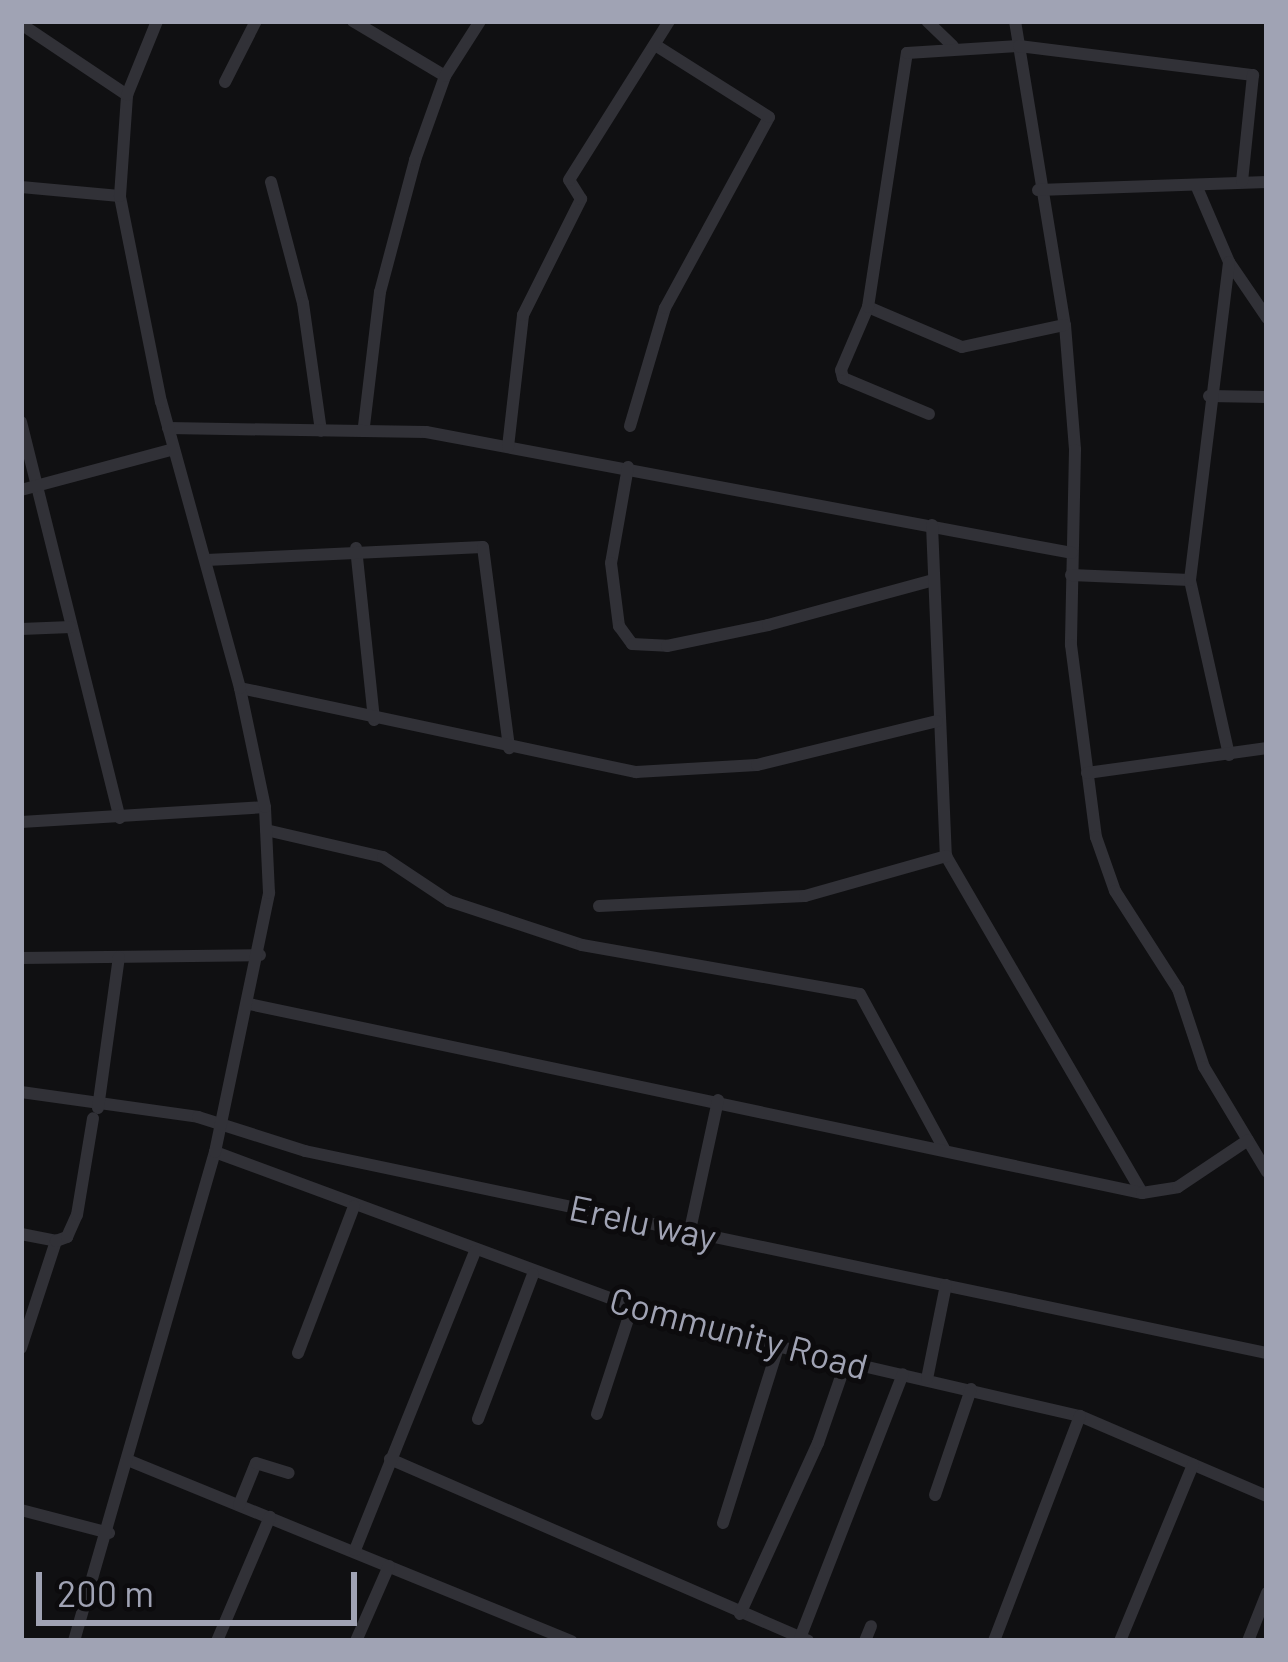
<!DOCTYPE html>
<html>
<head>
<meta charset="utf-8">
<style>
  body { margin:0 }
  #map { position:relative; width:1288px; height:1662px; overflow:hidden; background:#101012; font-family:Barlow,sans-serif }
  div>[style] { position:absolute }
  .minor>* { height:12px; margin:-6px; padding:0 6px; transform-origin:6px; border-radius:6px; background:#313137 }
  span { translate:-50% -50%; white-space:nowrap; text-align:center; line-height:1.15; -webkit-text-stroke:10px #0c0b0d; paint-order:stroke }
  .street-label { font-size:36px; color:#a0a3b4 }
  .frame { position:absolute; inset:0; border:24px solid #a0a3b4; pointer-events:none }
  .scale { position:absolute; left:36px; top:1572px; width:321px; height:54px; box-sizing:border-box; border:6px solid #a0a3b4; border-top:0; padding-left:15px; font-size:36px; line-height:42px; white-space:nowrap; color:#a0a3b4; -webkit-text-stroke:9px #0c0b0d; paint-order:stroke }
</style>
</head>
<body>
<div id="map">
  <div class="minor">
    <i style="left:353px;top:21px;width:107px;rotate:30.9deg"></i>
    <i style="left:927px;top:21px;width:36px;rotate:44deg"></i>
    <i style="left:1015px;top:21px;width:308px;rotate:80.7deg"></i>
    <i style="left:1065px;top:325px;width:125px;rotate:85.4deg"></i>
    <i style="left:1075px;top:450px;width:195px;rotate:91.2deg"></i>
    <i style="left:1071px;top:645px;width:194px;rotate:82.6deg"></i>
    <i style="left:1096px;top:837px;width:57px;rotate:70.6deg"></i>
    <i style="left:1115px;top:891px;width:117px;rotate:57.3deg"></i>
    <i style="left:1178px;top:989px;width:82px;rotate:71.6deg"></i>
    <i style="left:1204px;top:1067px;width:122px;rotate:59deg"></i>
    <i style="left:21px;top:24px;width:128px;rotate:33.8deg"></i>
    <i style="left:225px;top:82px;width:68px;rotate:-63.1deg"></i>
    <i style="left:271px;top:182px;width:125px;rotate:75.2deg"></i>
    <i style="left:303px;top:303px;width:129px;rotate:82deg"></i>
    <i style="left:1196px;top:185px;width:84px;rotate:66.8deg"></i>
    <i style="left:1229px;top:262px;width:68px;rotate:55.8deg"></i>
    <i style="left:21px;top:187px;width:99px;rotate:5.2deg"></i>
    <i style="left:1038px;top:190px;width:229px;rotate:-2deg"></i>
    <i style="left:868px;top:307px;width:102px;rotate:23.1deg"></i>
    <i style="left:962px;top:347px;width:105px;rotate:-12.1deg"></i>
    <i style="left:1209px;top:396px;width:58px;rotate:1deg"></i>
    <i style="left:929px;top:414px;width:93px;rotate:-157.3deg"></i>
    <i style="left:843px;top:378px;width:8px;rotate:-104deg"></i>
    <i style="left:841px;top:370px;width:69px;rotate:-66.8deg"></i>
    <i style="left:868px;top:307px;width:257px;rotate:-81.3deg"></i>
    <i style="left:907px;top:53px;width:112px;rotate:-3.6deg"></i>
    <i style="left:1019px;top:46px;width:236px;rotate:7.1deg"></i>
    <i style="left:1253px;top:75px;width:107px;rotate:95.9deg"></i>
    <i style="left:21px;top:422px;width:408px;rotate:76deg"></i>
    <i style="left:364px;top:426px;width:135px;rotate:-83.2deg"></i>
    <i style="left:380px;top:292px;width:137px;rotate:-75.1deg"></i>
    <i style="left:415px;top:160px;width:89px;rotate:-70.3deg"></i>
    <i style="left:445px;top:76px;width:65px;rotate:-57.5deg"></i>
    <i style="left:630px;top:426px;width:123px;rotate:-73.5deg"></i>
    <i style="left:665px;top:308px;width:217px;rotate:-61.4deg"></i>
    <i style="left:769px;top:117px;width:135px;rotate:-147.7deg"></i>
    <i style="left:168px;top:428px;width:258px;rotate:0.9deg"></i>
    <i style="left:426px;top:432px;width:657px;rotate:10.61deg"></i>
    <i style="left:508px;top:447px;width:133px;rotate:-83.5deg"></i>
    <i style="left:523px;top:315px;width:130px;rotate:-63.4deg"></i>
    <i style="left:581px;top:199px;width:22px;rotate:-122deg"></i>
    <i style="left:569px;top:180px;width:188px;rotate:-57.8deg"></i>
    <i style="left:628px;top:467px;width:97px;rotate:100deg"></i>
    <i style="left:611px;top:563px;width:64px;rotate:82.8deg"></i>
    <i style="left:619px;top:626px;width:22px;rotate:54deg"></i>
    <i style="left:632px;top:644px;width:35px;rotate:3deg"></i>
    <i style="left:667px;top:646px;width:103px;rotate:-11.7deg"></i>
    <i style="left:768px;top:625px;width:172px;rotate:-15.2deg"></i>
    <i style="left:21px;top:490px;width:158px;rotate:-15deg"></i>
    <i style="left:932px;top:525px;width:331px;rotate:87.6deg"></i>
    <i style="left:946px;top:856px;width:390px;rotate:59.8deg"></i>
    <i style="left:356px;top:548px;width:173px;rotate:84deg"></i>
    <i style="left:206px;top:560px;width:277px;rotate:-2.7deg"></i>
    <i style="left:483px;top:547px;width:203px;rotate:82.6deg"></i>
    <i style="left:1071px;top:575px;width:119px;rotate:2.4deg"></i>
    <i style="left:21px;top:629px;width:50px;rotate:-2.3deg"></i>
    <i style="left:240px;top:688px;width:405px;rotate:12deg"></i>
    <i style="left:636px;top:772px;width:121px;rotate:-3.3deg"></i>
    <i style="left:757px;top:765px;width:185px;rotate:-13.7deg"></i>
    <i style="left:1229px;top:755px;width:179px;rotate:-102.6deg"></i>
    <i style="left:1190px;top:580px;width:320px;rotate:-83deg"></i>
    <i style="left:1087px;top:773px;width:182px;rotate:-7.9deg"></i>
    <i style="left:21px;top:822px;width:244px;rotate:-3.5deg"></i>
    <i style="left:266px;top:830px;width:120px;rotate:13deg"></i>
    <i style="left:383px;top:857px;width:79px;rotate:33.7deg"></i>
    <i style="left:449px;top:901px;width:140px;rotate:18.3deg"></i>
    <i style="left:582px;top:945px;width:282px;rotate:10deg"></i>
    <i style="left:860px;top:994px;width:176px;rotate:61.5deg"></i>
    <i style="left:599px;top:906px;width:206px;rotate:-2.8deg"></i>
    <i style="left:805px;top:896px;width:147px;rotate:-15.8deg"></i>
    <i style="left:21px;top:958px;width:239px;rotate:-0.7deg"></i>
    <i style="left:249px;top:1004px;width:913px;rotate:11.95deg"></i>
    <i style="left:1142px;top:1193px;width:36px;rotate:-9deg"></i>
    <i style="left:1178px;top:1187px;width:84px;rotate:-33.9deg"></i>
    <i style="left:21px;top:1092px;width:179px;rotate:8deg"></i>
    <i style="left:198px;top:1117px;width:112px;rotate:17.6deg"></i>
    <i style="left:305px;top:1151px;width:983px;rotate:11.86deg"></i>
    <i style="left:98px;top:1108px;width:152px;rotate:-82.1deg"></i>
    <i style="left:215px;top:1152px;width:497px;rotate:20.3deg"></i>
    <i style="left:681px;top:1324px;width:409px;rotate:13deg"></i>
    <i style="left:1080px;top:1416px;width:203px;rotate:23.2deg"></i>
    <i style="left:690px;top:1230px;width:133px;rotate:-77.8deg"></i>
    <i style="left:21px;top:1234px;width:36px;rotate:11deg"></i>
    <i style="left:21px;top:1348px;width:113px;rotate:-71.9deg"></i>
    <i style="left:56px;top:1241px;width:12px;rotate:-20deg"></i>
    <i style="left:67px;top:1237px;width:24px;rotate:-66deg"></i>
    <i style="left:77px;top:1215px;width:98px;rotate:-80.6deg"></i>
    <i style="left:298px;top:1353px;width:157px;rotate:-69.1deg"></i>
    <i style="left:927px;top:1379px;width:96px;rotate:-78.6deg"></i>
    <i style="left:597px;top:1414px;width:113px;rotate:-71.9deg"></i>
    <i style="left:478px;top:1419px;width:155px;rotate:-69.2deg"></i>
    <i style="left:390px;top:1459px;width:456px;rotate:23.5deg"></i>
    <i style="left:130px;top:1461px;width:477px;rotate:22.2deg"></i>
    <i style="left:935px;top:1495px;width:112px;rotate:-71.2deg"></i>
    <i style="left:239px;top:1505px;width:45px;rotate:-68deg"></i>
    <i style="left:256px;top:1463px;width:34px;rotate:17deg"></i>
    <i style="left:21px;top:1510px;width:91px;rotate:14.6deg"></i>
    <i style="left:723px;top:1523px;width:184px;rotate:-72.6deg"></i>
    <i style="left:355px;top:1550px;width:322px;rotate:-68.1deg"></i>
    <i style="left:740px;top:1614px;width:188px;rotate:-65.5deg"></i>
    <i style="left:818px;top:1443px;width:86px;rotate:-70.9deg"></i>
    <i style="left:800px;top:1638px;width:283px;rotate:-68.7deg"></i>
    <i style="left:74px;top:1641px;width:509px;rotate:-73.92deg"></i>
    <i style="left:215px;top:1152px;width:265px;rotate:-78.2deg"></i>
    <i style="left:269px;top:893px;width:86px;rotate:-92.7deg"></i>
    <i style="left:265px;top:807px;width:122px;rotate:-101.9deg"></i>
    <i style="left:240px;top:688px;width:297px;rotate:-105.4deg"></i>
    <i style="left:161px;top:402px;width:210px;rotate:-101.3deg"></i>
    <i style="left:120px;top:196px;width:101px;rotate:-86deg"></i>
    <i style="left:127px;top:95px;width:80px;rotate:-67.9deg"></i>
    <i style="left:217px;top:1641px;width:135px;rotate:-66.9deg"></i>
    <i style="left:356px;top:1641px;width:82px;rotate:-66.3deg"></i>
    <i style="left:865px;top:1641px;width:16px;rotate:-68deg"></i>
    <i style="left:994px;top:1641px;width:241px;rotate:-69.1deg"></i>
    <i style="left:1120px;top:1641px;width:191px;rotate:-67.5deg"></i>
    <i style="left:1248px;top:1641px;width:52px;rotate:-68.4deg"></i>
  </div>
  <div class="street-label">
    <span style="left:643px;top:1221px;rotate:12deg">Erelu way</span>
    <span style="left:739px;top:1332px;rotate:15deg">Community Road</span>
  </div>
  <div class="frame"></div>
  <div class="scale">200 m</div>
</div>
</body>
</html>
